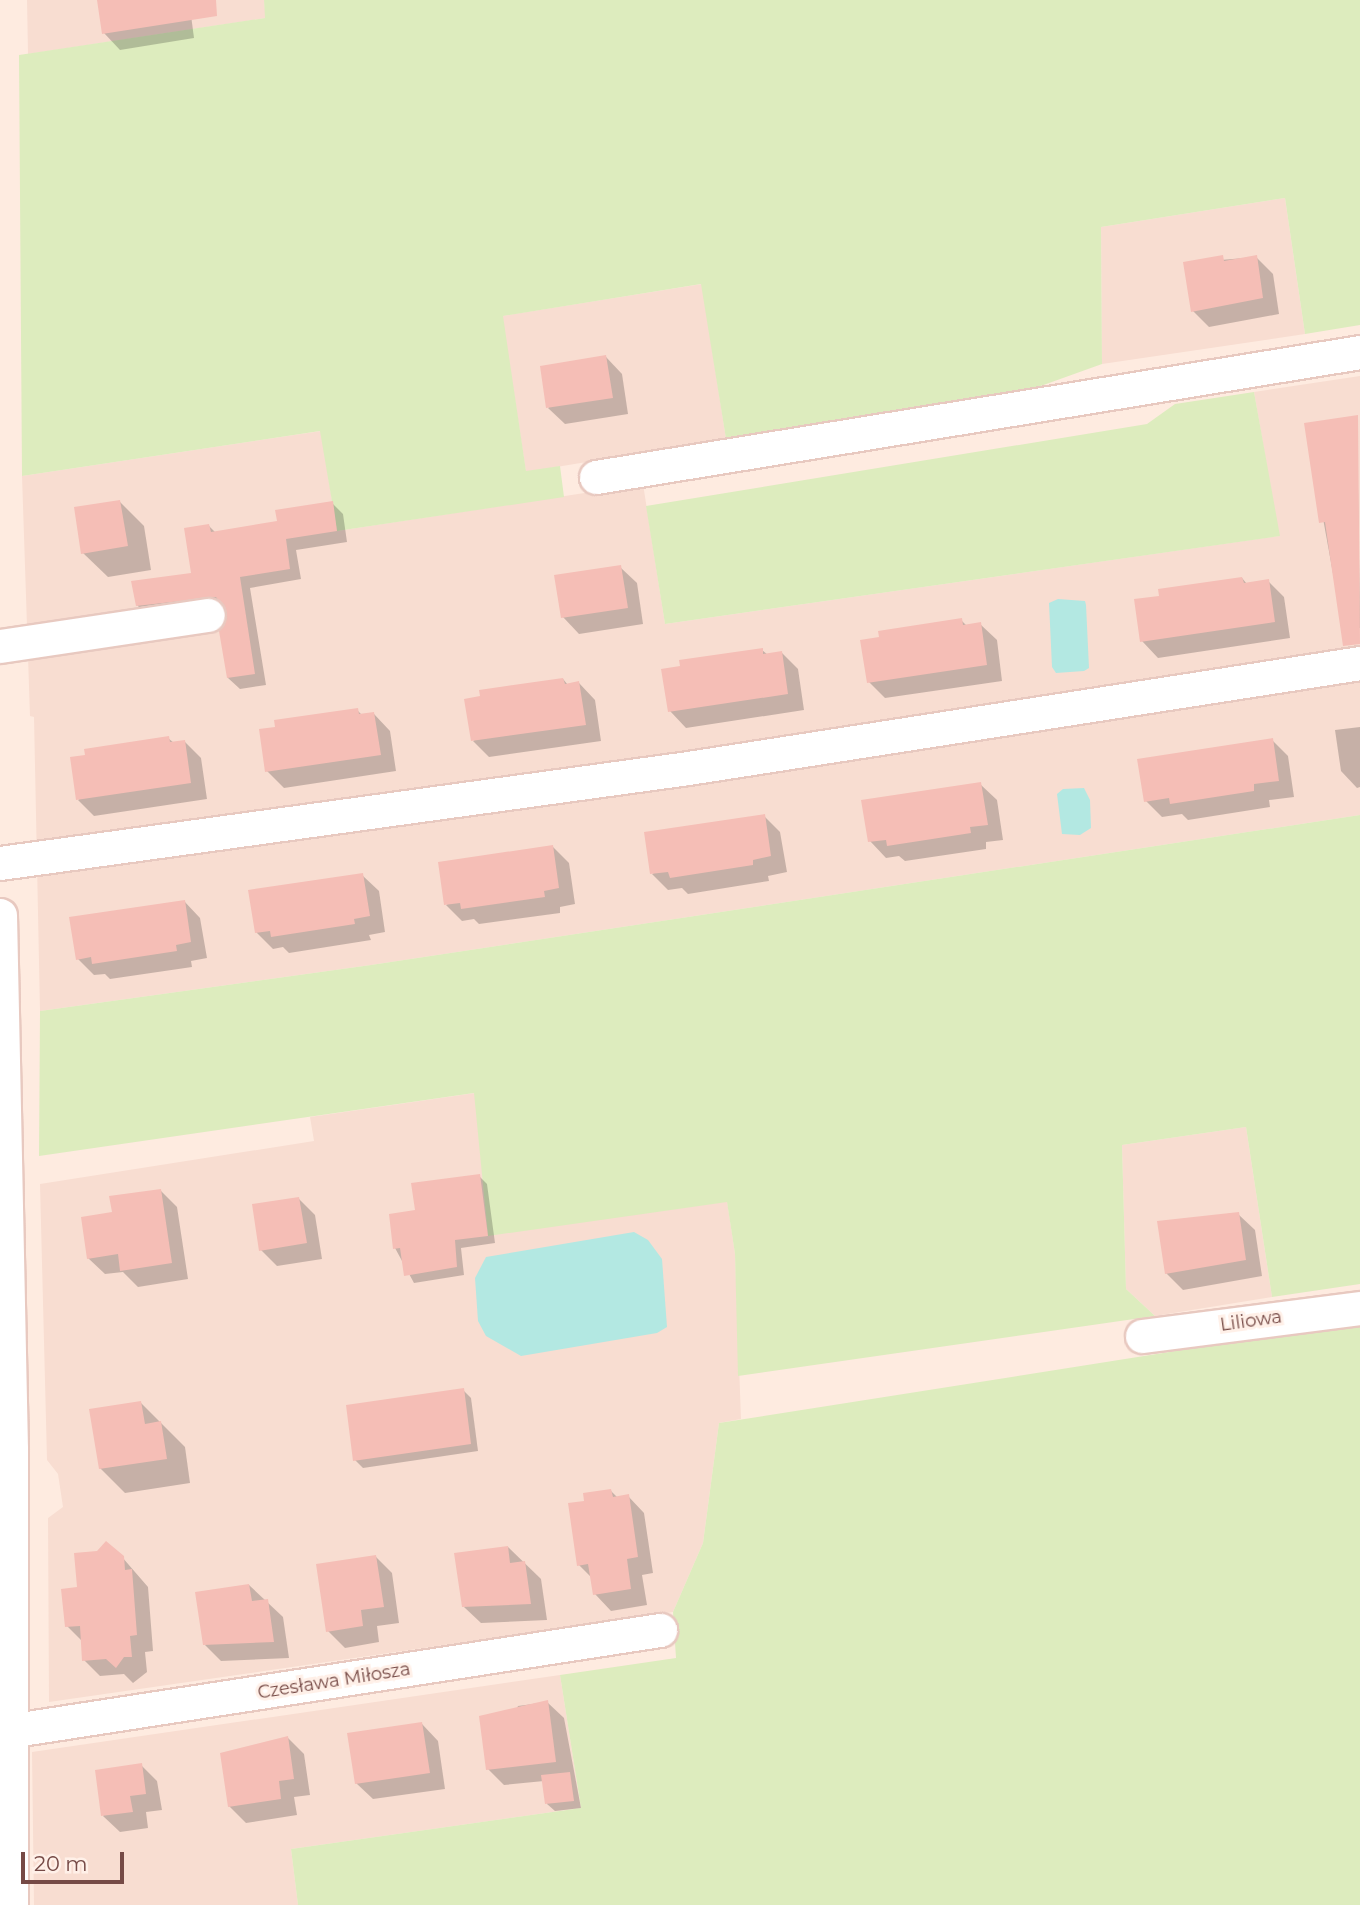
<!DOCTYPE html>
<html>
<head>
<meta charset="utf-8">
<style>
  body { margin:0 }
  #map { position:relative; width:1360px; height:1905px; overflow:hidden; background:#feebe0; font-family:Montserrat,sans-serif }
  div>[style] { position:absolute }
  .residential>* { inset:0; background:#f8ddd1 }
  .green>* { inset:0; background:#ddecbe }
  .water>* { inset:0; background:#b3e8e2 }
  .shadow>* { inset:0; background:#0003 }
  .building>* { inset:0; background:#f5beb6 }
  .roads { filter:drop-shadow(2px 0 #e8c9c0) drop-shadow(-2px 0 #e8c9c0) drop-shadow(0 2px #e8c9c0) drop-shadow(0 -2px #e8c9c0) }
  .minor>* { height:33px; margin:-16.5px; padding:0 16.5px; transform-origin:16.5px; border-radius:16.5px; background:#fff }
  span { translate:-50% -50%; white-space:nowrap; text-align:center; line-height:1.15; -webkit-text-stroke:6px #fff0e8; paint-order:stroke }
  .street-label { font-size:18px; color:#764a46 }
  .scale { position:absolute; left:21px; top:1852px; width:103px; height:32px; box-sizing:border-box; border:4px solid #764a46; border-top:0; padding-left:9px; font-size:21px; line-height:24px; white-space:nowrap; color:#764a46; -webkit-text-stroke:5px #fff0e8; paint-order:stroke }
</style>
</head>
<body>
<div id="map">
  <div class="residential">
    <i style="clip-path:polygon(27px 0,264px 0,266px 18px,28px 54px)"></i>
    <i style="clip-path:polygon(1285px 198px,1305px 334px,1102px 364px,1101px 227px)"></i>
    <i style="clip-path:polygon(702px 284px,726px 439px,526px 472px,502px 316px)"></i>
    <i style="clip-path:polygon(1360px 376px,1360px 815px,371px 965px,40px 1011px,34px 717px,30px 716px,22px 476px,321px 431px,337px 531px,643px 484px,665px 624px,1279px 536px,1254px 392px)"></i>
    <i style="clip-path:polygon(475px 1093px,488px 1235px,727px 1201px,735px 1254px,741px 1419px,719px 1423px,703px 1543px,673px 1612px,49px 1702px,48px 1518px,63px 1507px,58px 1474px,47px 1460px,40px 1184px,314px 1141px,310px 1117px)"></i>
    <i style="clip-path:polygon(1246px 1127px,1272px 1297px,1155px 1316px,1126px 1289px,1122px 1145px)"></i>
    <i style="clip-path:polygon(560px 1675px,581px 1808px,291px 1849px,298px 1905px,34px 1905px,32px 1752px)"></i>
  </div>
  <div class="green">
    <i style="clip-path:polygon(264px 0,1360px 0,1360px 325px,1305px 334px,1285px 198px,1101px 227px,1102px 364px,1024px 392px,726px 439px,701px 284px,503px 316px,526px 471px,560px 466px,564px 497px,337px 531px,320px 431px,22px 476px,19px 55px,265px 18px)"></i>
    <i style="clip-path:polygon(1254px 392px,1280px 536px,665px 624px,646px 506px,1147px 424px,1175px 404px)"></i>
    <i style="clip-path:polygon(1360px 815px,1360px 1284px,1272px 1297px,1246px 1127px,1122px 1145px,1126px 1289px,1155px 1316px,738px 1376px,735px 1254px,727px 1202px,488px 1236px,474px 1093px,39px 1156px,40px 1011px,371px 965px)"></i>
    <i style="clip-path:polygon(1360px 1322px,1360px 1905px,298px 1905px,291px 1849px,581px 1808px,560px 1675px,676px 1658px,673px 1612px,703px 1543px,719px 1423px)"></i>
  </div>
  <div class="water">
    <i style="clip-path:polygon(1058px 599px,1085px 601px,1086px 605px,1089px 668px,1084px 671px,1056px 673px,1052px 667px,1049px 603px)"></i>
    <i style="clip-path:polygon(1084px 788px,1090px 800px,1091px 828px,1080px 835px,1062px 834px,1057px 794px,1063px 789px)"></i>
    <i style="clip-path:polygon(634px 1232px,648px 1240px,662px 1259px,667px 1327px,657px 1333px,521px 1356px,486px 1336px,478px 1321px,475px 1278px,486px 1257px)"></i>
  </div>
  <div class="shadow">
    <i style="clip-path:polygon(99px 0,189px 0,194px 38px,120px 50px,104px 33px)"></i>
    <i style="clip-path:polygon(1256px 257px,1273px 274px,1279px 314px,1209px 327px,1193px 311px,1185px 263px)"></i>
    <i style="clip-path:polygon(606px 357px,622px 374px,628px 414px,565px 424px,548px 408px)"></i>
    <i style="clip-path:polygon(1357px 416px,1360px 628px,1356px 628px,1340px 612px,1306px 425px)"></i>
    <i style="clip-path:polygon(120px 502px,144px 526px,151px 570px,108px 577px,83px 553px)"></i>
    <i style="clip-path:polygon(332px 503px,343px 514px,347px 542px,296px 550px,301px 579px,250px 588px,266px 685px,240px 689px,228px 678px,226px 609px,217px 606px,149px 617px,137px 605px,193px 574px,209px 526px,216px 533px,279px 523px)"></i>
    <i style="clip-path:polygon(620px 567px,637px 583px,643px 624px,579px 634px,563px 617px)"></i>
    <i style="clip-path:polygon(1242px 578px,1247px 584px,1268px 581px,1284px 597px,1290px 638px,1158px 658px,1142px 641px,1161px 597px)"></i>
    <i style="clip-path:polygon(961px 620px,967px 626px,980px 624px,997px 640px,1002px 681px,885px 698px,869px 682px)"></i>
    <i style="clip-path:polygon(762px 650px,768px 655px,782px 653px,798px 669px,804px 710px,686px 728px,670px 711px)"></i>
    <i style="clip-path:polygon(563px 679px,568px 685px,579px 683px,595px 700px,601px 741px,489px 757px,473px 741px)"></i>
    <i style="clip-path:polygon(357px 710px,363px 716px,374px 714px,390px 731px,396px 771px,284px 788px,267px 771px)"></i>
    <i style="clip-path:polygon(1360px 727px,1360px 787px,1357px 788px,1341px 771px,1335px 730px)"></i>
    <i style="clip-path:polygon(168px 738px,174px 743px,185px 742px,201px 758px,207px 799px,94px 816px,78px 800px)"></i>
    <i style="clip-path:polygon(1272px 740px,1288px 756px,1294px 797px,1269px 800px,1270px 807px,1188px 820px,1182px 814px,1162px 817px,1146px 801px)"></i>
    <i style="clip-path:polygon(980px 784px,997px 800px,1003px 840px,986px 842px,986px 849px,905px 861px,899px 856px,886px 858px,870px 841px)"></i>
    <i style="clip-path:polygon(764px 816px,780px 832px,787px 872px,768px 876px,769px 881px,688px 894px,682px 888px,668px 890px,652px 874px)"></i>
    <i style="clip-path:polygon(553px 847px,569px 863px,575px 904px,560px 907px,560px 913px,479px 924px,474px 919px,462px 921px,446px 905px)"></i>
    <i style="clip-path:polygon(362px 875px,379px 891px,385px 932px,369px 935px,371px 940px,289px 953px,283px 947px,273px 949px,256px 932px)"></i>
    <i style="clip-path:polygon(184px 901px,200px 918px,207px 958px,191px 961px,192px 967px,110px 979px,105px 974px,94px 975px,78px 959px)"></i>
    <i style="clip-path:polygon(479px 1176px,487px 1184px,495px 1243px,461px 1248px,464px 1275px,414px 1283px,395px 1248px)"></i>
    <i style="clip-path:polygon(160px 1190px,177px 1207px,188px 1279px,138px 1287px,123px 1272px,105px 1274px,88px 1258px,114px 1214px)"></i>
    <i style="clip-path:polygon(299px 1199px,315px 1215px,322px 1259px,277px 1266px,261px 1250px)"></i>
    <i style="clip-path:polygon(1238px 1214px,1255px 1230px,1262px 1276px,1183px 1290px,1166px 1273px)"></i>
    <i style="clip-path:polygon(463px 1390px,471px 1398px,478px 1451px,363px 1468px,355px 1460px)"></i>
    <i style="clip-path:polygon(141px 1403px,185px 1447px,190px 1483px,125px 1493px,100px 1468px)"></i>
    <i style="clip-path:polygon(611px 1491px,618px 1498px,628px 1496px,644px 1513px,653px 1573px,642px 1575px,647px 1605px,611px 1611px,595px 1594px,592px 1578px,579px 1565px,586px 1502px)"></i>
    <i style="clip-path:polygon(508px 1547px,541px 1579px,547px 1620px,481px 1623px,464px 1607px)"></i>
    <i style="clip-path:polygon(375px 1556px,392px 1573px,399px 1623px,377px 1626px,379px 1642px,345px 1648px,328px 1631px)"></i>
    <i style="clip-path:polygon(122px 1557px,148px 1587px,153px 1651px,145px 1652px,147px 1672px,133px 1683px,124px 1674px,100px 1676px,84px 1660px,83px 1642px,67px 1626px,79px 1589px)"></i>
    <i style="clip-path:polygon(249px 1585px,283px 1617px,289px 1658px,221px 1661px,205px 1645px)"></i>
    <i style="clip-path:polygon(547px 1702px,564px 1718px,581px 1808px,555px 1811px,547px 1804px,544px 1781px,504px 1785px,488px 1769px,518px 1706px)"></i>
    <i style="clip-path:polygon(422px 1724px,438px 1741px,445px 1789px,373px 1799px,356px 1783px)"></i>
    <i style="clip-path:polygon(288px 1738px,304px 1754px,310px 1795px,294px 1797px,297px 1815px,246px 1823px,229px 1806px)"></i>
    <i style="clip-path:polygon(141px 1765px,157px 1781px,162px 1810px,146px 1812px,148px 1828px,120px 1832px,103px 1816px)"></i>
  </div>
  <div class="building">
    <i style="clip-path:polygon(97px 0,216px 0,217px 16px,102px 34px)"></i>
    <i style="clip-path:polygon(1223px 255px,1224px 261px,1257px 255px,1263px 298px,1191px 312px,1183px 262px)"></i>
    <i style="clip-path:polygon(606px 355px,613px 398px,546px 408px,540px 366px)"></i>
    <i style="clip-path:polygon(1358px 415px,1360px 644px,1343px 646px,1325px 522px,1319px 523px,1304px 423px)"></i>
    <i style="clip-path:polygon(120px 500px,128px 546px,81px 554px,74px 507px)"></i>
    <i style="clip-path:polygon(333px 501px,337px 531px,286px 539px,290px 569px,240px 577px,255px 674px,227px 678px,219px 631px,227px 613px,216px 597px,136px 606px,131px 581px,191px 573px,184px 528px,209px 524px,211px 532px,277px 521px,275px 510px)"></i>
    <i style="clip-path:polygon(621px 565px,628px 608px,561px 618px,554px 575px)"></i>
    <i style="clip-path:polygon(1242px 577px,1244px 583px,1269px 579px,1275px 622px,1140px 642px,1134px 599px,1159px 596px,1158px 589px)"></i>
    <i style="clip-path:polygon(962px 618px,963px 625px,981px 622px,987px 665px,867px 683px,860px 640px,879px 637px,878px 631px)"></i>
    <i style="clip-path:polygon(763px 648px,763px 654px,782px 651px,788px 694px,668px 712px,661px 669px,680px 666px,679px 660px)"></i>
    <i style="clip-path:polygon(563px 678px,565px 684px,579px 681px,586px 725px,471px 741px,464px 699px,480px 696px,479px 690px)"></i>
    <i style="clip-path:polygon(358px 708px,359px 714px,374px 712px,381px 755px,265px 772px,259px 729px,275px 727px,274px 720px)"></i>
    <i style="clip-path:polygon(169px 736px,170px 742px,185px 740px,191px 783px,76px 800px,70px 757px,85px 755px,84px 749px)"></i>
    <i style="clip-path:polygon(1273px 738px,1279px 781px,1254px 784px,1254px 791px,1170px 804px,1169px 798px,1144px 802px,1137px 759px)"></i>
    <i style="clip-path:polygon(981px 782px,988px 825px,970px 827px,971px 833px,887px 846px,886px 840px,868px 842px,861px 800px)"></i>
    <i style="clip-path:polygon(765px 814px,771px 856px,753px 860px,753px 865px,670px 878px,668px 872px,650px 874px,644px 832px)"></i>
    <i style="clip-path:polygon(553px 845px,559px 888px,544px 891px,545px 897px,461px 909px,460px 903px,444px 905px,438px 862px)"></i>
    <i style="clip-path:polygon(363px 873px,370px 916px,354px 919px,355px 924px,271px 937px,270px 931px,255px 933px,248px 890px)"></i>
    <i style="clip-path:polygon(185px 900px,191px 942px,176px 945px,177px 951px,92px 964px,91px 957px,76px 960px,69px 917px)"></i>
    <i style="clip-path:polygon(480px 1174px,488px 1236px,455px 1240px,457px 1267px,404px 1276px,400px 1248px,393px 1249px,389px 1214px,415px 1210px,411px 1183px)"></i>
    <i style="clip-path:polygon(161px 1189px,172px 1263px,120px 1271px,118px 1254px,87px 1259px,81px 1217px,112px 1212px,109px 1196px)"></i>
    <i style="clip-path:polygon(299px 1197px,307px 1243px,259px 1251px,252px 1204px)"></i>
    <i style="clip-path:polygon(1239px 1212px,1246px 1260px,1165px 1274px,1157px 1221px)"></i>
    <i style="clip-path:polygon(464px 1388px,471px 1444px,353px 1461px,346px 1405px)"></i>
    <i style="clip-path:polygon(141px 1401px,145px 1424px,161px 1421px,167px 1459px,99px 1469px,89px 1409px)"></i>
    <i style="clip-path:polygon(611px 1489px,613px 1497px,629px 1494px,638px 1557px,627px 1559px,631px 1589px,593px 1595px,588px 1564px,577px 1566px,568px 1503px,584px 1501px,583px 1493px)"></i>
    <i style="clip-path:polygon(106px 1541px,124px 1556px,125px 1570px,132px 1569px,137px 1635px,130px 1636px,132px 1657px,124px 1657px,116px 1668px,106px 1659px,82px 1661px,80px 1626px,65px 1627px,61px 1589px,77px 1587px,74px 1553px,97px 1551px)"></i>
    <i style="clip-path:polygon(508px 1546px,510px 1563px,525px 1561px,531px 1604px,462px 1607px,454px 1553px)"></i>
    <i style="clip-path:polygon(376px 1555px,384px 1607px,361px 1610px,363px 1626px,326px 1632px,316px 1564px)"></i>
    <i style="clip-path:polygon(249px 1584px,252px 1601px,268px 1599px,274px 1642px,203px 1645px,195px 1592px)"></i>
    <i style="clip-path:polygon(548px 1700px,556px 1762px,486px 1770px,479px 1716px)"></i>
    <i style="clip-path:polygon(422px 1722px,430px 1773px,355px 1784px,347px 1733px)"></i>
    <i style="clip-path:polygon(288px 1736px,294px 1779px,279px 1781px,281px 1799px,228px 1807px,220px 1753px)"></i>
    <i style="clip-path:polygon(142px 1763px,146px 1794px,130px 1796px,133px 1812px,101px 1816px,95px 1770px)"></i>
    <i style="clip-path:polygon(570px 1772px,574px 1801px,545px 1804px,541px 1775px)"></i>
  </div>
  <div class="roads">
    <div class="minor">
      <i style="left:596px;top:477px;width:774px;rotate:-9.29deg"></i>
      <i style="left:0;top:646px;width:210px;rotate:-8.5deg"></i>
      <i style="left:0;top:863px;width:695px;rotate:-7.86deg"></i>
      <i style="left:688px;top:768px;width:680px;rotate:-8.88deg"></i>
      <i style="left:0;top:915px;width:534px;rotate:88.82deg"></i>
      <i style="left:11px;top:1449px;width:456px;rotate:90deg"></i>
      <i style="left:1142px;top:1336px;width:220px;rotate:-7.3deg"></i>
      <i style="left:8px;top:1731px;width:660px;rotate:-8.81deg"></i>
    </div>
  </div>
  <div class="street-label">
    <span style="left:1251px;top:1321px;rotate:-8deg">Liliowa</span>
    <span style="left:334px;top:1681px;rotate:-9deg">Czesława Miłosza</span>
  </div>
  <div class="scale">20 m</div>
</div>
</body>
</html>
